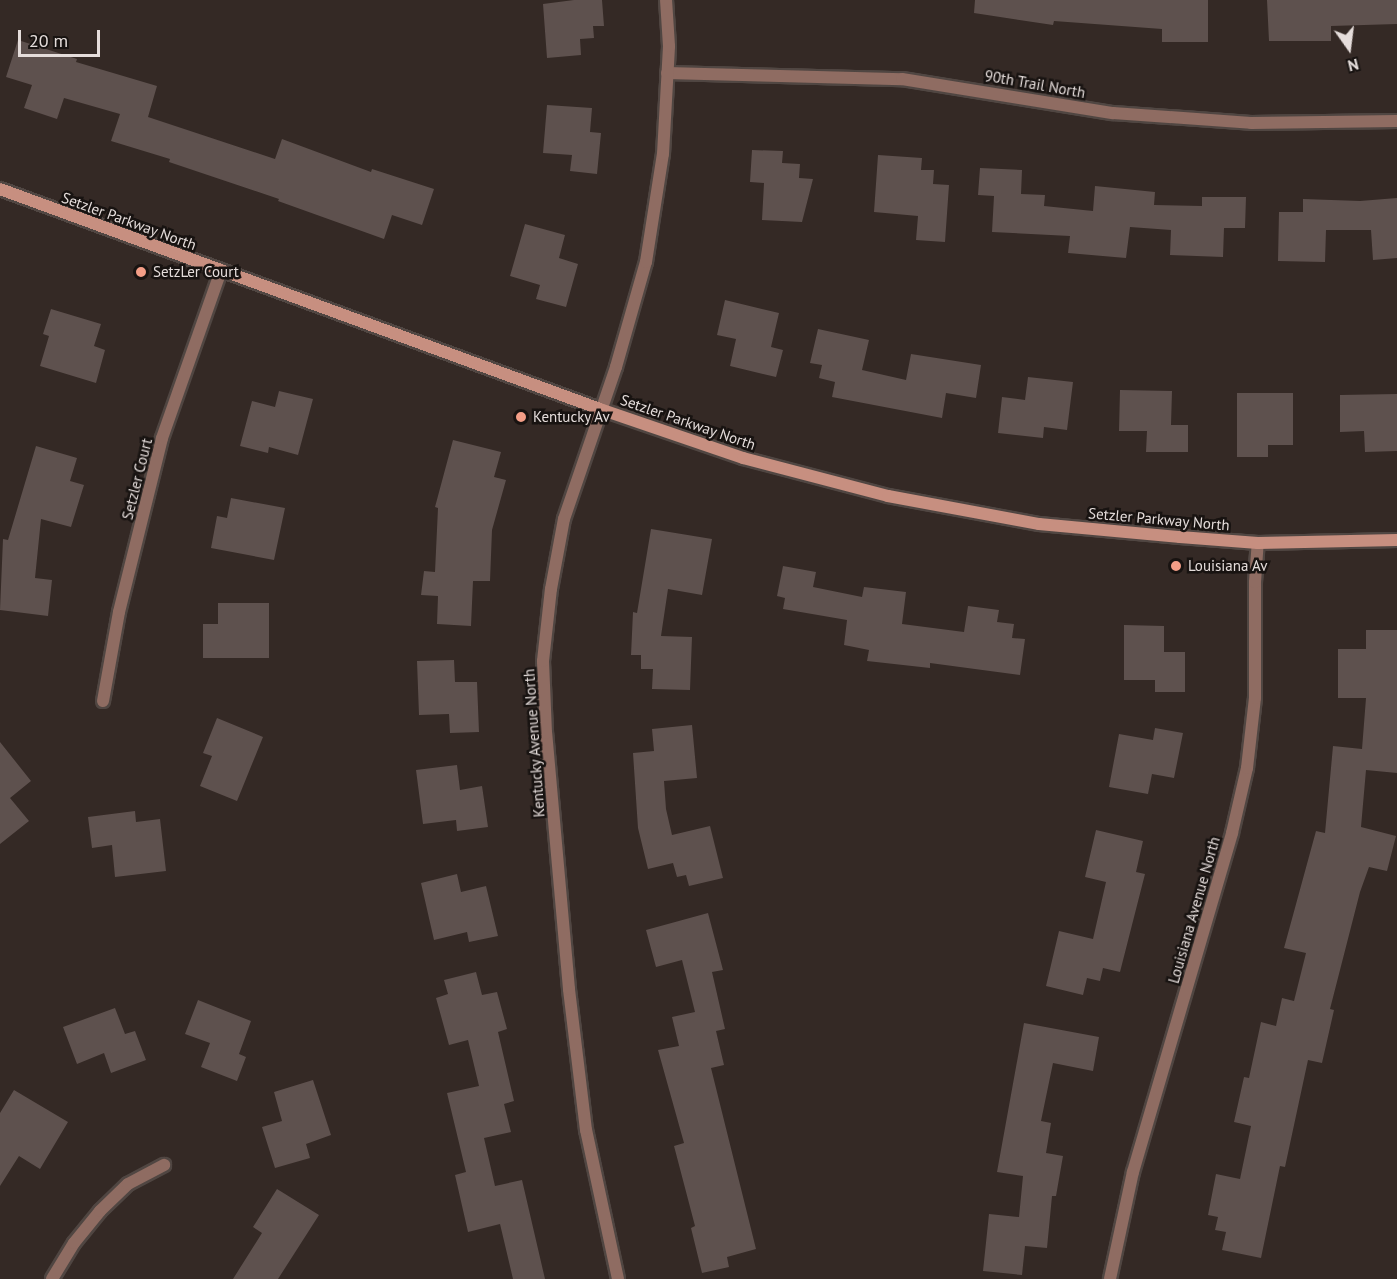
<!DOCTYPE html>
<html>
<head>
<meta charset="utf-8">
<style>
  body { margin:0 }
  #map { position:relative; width:1397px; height:1279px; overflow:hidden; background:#342925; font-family:"PT Sans",sans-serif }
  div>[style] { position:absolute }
  .building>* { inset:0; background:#5e514e }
  .roads { filter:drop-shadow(2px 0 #504642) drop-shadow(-2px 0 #504642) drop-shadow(0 2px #504642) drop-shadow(0 -2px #504642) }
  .street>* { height:12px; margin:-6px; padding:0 6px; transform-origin:6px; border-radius:6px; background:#8f6c62 }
  .secondary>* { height:12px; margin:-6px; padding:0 6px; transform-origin:6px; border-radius:6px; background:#c78f80 }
  .dots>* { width:16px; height:16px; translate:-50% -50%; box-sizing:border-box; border:3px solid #181311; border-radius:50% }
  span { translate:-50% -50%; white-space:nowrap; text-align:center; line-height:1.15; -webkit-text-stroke:5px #181311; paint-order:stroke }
  .street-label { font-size:15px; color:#e5dddb }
  .poi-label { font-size:15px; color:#e5dddb }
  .left { translate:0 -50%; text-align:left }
  .north { position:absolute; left:1319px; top:18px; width:60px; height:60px; -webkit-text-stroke:4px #181311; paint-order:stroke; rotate:166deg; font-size:16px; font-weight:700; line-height:24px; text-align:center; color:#e5dddb }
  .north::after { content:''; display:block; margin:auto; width:21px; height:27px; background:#e5dddb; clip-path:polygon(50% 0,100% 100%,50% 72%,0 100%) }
  .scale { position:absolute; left:18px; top:30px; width:82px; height:27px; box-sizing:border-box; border:3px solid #e5dddb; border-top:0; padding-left:8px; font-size:18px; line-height:21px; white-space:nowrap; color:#e5dddb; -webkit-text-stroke:4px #181311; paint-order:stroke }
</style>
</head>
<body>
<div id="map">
  <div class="building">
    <i style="clip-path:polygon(574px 0,602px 0,604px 26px,593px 26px,594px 38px,580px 39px,581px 55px,547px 58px,543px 4px)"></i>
    <i style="clip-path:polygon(975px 0,1208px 0,1208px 42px,1162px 42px,1162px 29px,1054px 21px,1053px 25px,974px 13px)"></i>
    <i style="clip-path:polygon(1267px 0,1397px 0,1397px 24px,1331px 26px,1331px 41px,1269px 41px)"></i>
    <i style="clip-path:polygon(18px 40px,77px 59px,76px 62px,157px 86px,148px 117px,275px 159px,282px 139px,371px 172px,372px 169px,434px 189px,422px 225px,392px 215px,384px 239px,278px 201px,279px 199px,169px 162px,170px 159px,111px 141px,120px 114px,64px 98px,57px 119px,24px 108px,32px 85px,6px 77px)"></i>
    <i style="clip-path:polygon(547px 105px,592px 108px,590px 132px,601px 133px,597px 174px,570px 171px,572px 155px,543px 153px)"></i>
    <i style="clip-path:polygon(752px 150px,783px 151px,782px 163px,800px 164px,799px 178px,813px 179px,802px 222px,762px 220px,764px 183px,750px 182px)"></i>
    <i style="clip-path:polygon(878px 155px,922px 158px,921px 170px,934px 170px,933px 184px,949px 185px,945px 242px,916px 240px,918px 216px,874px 212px)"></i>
    <i style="clip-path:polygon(980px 168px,1022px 170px,1021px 194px,1045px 195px,1044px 206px,1093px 211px,1095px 186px,1155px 192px,1154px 205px,1202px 206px,1202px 197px,1246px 197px,1245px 228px,1224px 228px,1223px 257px,1170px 255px,1171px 230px,1130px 227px,1126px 258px,1068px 253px,1070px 236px,992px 232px,994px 196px,978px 195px)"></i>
    <i style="clip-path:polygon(1397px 198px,1397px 258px,1373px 260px,1371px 230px,1326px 230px,1325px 262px,1278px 261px,1279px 212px,1303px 212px,1303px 199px,1360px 201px)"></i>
    <i style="clip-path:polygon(525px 224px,565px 235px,559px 258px,578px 264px,566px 307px,536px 299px,540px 285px,510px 276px)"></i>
    <i style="clip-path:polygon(725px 300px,779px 313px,771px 347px,783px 350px,776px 377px,730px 366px,736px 339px,717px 335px)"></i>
    <i style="clip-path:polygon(51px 309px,101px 324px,94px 346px,105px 350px,96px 383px,40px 366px,49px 336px,43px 334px)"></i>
    <i style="clip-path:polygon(818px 329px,869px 340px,862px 370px,906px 380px,911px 354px,981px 365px,976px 398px,946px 393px,942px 418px,832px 397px,835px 382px,819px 378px,822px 365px,810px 363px)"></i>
    <i style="clip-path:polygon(1028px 377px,1073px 382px,1067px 430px,1044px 427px,1043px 438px,998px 433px,1002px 397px,1025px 400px)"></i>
    <i style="clip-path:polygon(1120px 390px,1172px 391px,1171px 425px,1188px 425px,1188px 452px,1146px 452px,1147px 431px,1119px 431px)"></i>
    <i style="clip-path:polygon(279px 391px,313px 399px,298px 455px,269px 447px,268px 453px,240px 446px,252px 401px,275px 407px)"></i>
    <i style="clip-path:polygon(1237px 393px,1293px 393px,1293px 445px,1268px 445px,1268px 457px,1237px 457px)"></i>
    <i style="clip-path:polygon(1397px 394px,1397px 451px,1365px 452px,1364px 431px,1340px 432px,1340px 395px)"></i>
    <i style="clip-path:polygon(453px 440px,501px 452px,494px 477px,506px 480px,492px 530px,490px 581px,473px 581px,471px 626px,437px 624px,438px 596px,421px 595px,424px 571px,435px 572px,438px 508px,435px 507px)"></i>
    <i style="clip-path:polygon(36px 446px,77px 458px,70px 481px,84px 485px,71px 527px,41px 519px,35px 578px,52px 580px,48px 616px,0 610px,3px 539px,8px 540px)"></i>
    <i style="clip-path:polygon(231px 498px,285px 508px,274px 560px,211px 548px,217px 516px,227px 518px)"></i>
    <i style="clip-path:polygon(651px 529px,712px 539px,702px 595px,668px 589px,661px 636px,692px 637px,690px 690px,652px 689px,653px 669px,641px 669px,641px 655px,631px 655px,633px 612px,637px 613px)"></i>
    <i style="clip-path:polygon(783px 566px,816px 572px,813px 587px,862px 597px,864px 587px,906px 592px,902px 624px,964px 632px,968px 606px,999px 610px,997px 622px,1014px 624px,1012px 638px,1025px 639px,1020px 675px,930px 663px,930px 668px,867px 661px,869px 650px,844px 645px,847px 620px,783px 609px,785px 598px,777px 596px)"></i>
    <i style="clip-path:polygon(218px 603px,269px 603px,269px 658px,203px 658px,203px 624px,218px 624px)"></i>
    <i style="clip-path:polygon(1124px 625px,1164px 626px,1164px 652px,1185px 652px,1185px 692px,1155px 692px,1155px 680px,1124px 680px)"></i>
    <i style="clip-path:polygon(1366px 630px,1397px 630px,1397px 773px,1366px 770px,1361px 827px,1396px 836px,1387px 871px,1369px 867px,1360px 892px,1330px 1009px,1334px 1010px,1322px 1063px,1308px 1060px,1285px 1167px,1280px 1166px,1261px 1258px,1222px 1250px,1226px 1232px,1215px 1230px,1218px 1217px,1208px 1215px,1216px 1174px,1240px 1179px,1251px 1126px,1234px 1122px,1244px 1077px,1249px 1078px,1261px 1022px,1276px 1026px,1282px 998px,1294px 1001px,1306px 953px,1284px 948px,1316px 831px,1325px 833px,1333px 746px,1362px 749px,1366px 698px,1338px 698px,1338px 649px,1366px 649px)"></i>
    <i style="clip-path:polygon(454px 660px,455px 682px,477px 682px,479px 732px,450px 733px,449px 714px,419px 715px,417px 661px)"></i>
    <i style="clip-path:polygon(217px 718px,263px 737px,237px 801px,200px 786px,212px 756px,203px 753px)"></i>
    <i style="clip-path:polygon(692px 725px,697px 778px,664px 781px,666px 809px,672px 835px,710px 826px,723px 878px,689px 886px,686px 875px,677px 877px,673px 863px,648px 869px,638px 828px,633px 753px,654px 751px,652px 729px)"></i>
    <i style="clip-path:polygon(1155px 728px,1183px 733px,1174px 778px,1152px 774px,1148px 794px,1109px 787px,1119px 734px,1153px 740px)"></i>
    <i style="clip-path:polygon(0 742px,31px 781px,10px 798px,29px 821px,0 844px)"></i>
    <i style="clip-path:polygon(457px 765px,460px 790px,482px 786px,488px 827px,457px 831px,456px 820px,423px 824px,416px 770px)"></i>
    <i style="clip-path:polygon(135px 811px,136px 822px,160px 819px,166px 871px,115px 877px,112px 845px,92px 848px,88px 817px)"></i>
    <i style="clip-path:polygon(1096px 830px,1143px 841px,1136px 872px,1145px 874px,1120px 972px,1103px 968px,1100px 981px,1087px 978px,1083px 995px,1046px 986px,1059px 931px,1093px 939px,1106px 882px,1085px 877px)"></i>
    <i style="clip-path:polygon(457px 874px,461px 892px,486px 886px,498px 936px,469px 942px,467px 932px,434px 940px,421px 883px)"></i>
    <i style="clip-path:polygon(708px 913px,723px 970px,712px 972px,725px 1029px,716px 1031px,724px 1065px,711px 1068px,756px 1249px,727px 1257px,729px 1267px,702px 1273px,691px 1228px,695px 1226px,674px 1146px,684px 1143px,658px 1050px,679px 1046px,672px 1017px,695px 1012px,682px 960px,656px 967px,646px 930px)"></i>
    <i style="clip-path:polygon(476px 972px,482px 995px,497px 992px,507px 1029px,498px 1032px,514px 1101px,504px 1104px,511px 1132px,484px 1138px,495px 1186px,522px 1180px,545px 1279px,513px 1279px,500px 1224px,468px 1232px,455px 1175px,466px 1172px,447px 1093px,479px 1086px,468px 1040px,449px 1045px,436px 998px,448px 994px,444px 980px)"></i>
    <i style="clip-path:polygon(198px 1000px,251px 1021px,239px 1054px,246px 1057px,237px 1081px,201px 1067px,210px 1043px,185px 1034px)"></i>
    <i style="clip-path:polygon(115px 1008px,125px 1034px,135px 1031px,146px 1060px,111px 1073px,104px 1053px,77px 1064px,63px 1027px)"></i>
    <i style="clip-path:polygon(1024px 1023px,1099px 1037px,1093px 1071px,1053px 1063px,1041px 1121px,1051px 1123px,1046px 1153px,1063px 1156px,1056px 1196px,1052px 1196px,1047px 1248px,1025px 1246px,1022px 1275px,983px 1271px,989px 1214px,1019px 1217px,1023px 1176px,997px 1172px)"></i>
    <i style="clip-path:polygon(313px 1080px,331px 1135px,306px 1144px,310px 1158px,275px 1168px,262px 1127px,282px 1121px,274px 1092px)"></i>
    <i style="clip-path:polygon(14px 1090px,68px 1122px,40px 1169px,19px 1156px,0 1186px,0 1113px)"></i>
    <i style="clip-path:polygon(277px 1189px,319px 1215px,278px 1279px,233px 1279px,262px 1233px,253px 1227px)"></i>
  </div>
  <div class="roads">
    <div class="street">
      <i style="left:667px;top:73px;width:235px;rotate:1.5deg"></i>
      <i style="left:902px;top:79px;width:214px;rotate:9.2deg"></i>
      <i style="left:1113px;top:113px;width:138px;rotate:4.1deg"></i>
      <i style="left:1251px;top:123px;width:146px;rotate:-0.8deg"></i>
      <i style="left:103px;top:701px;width:90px;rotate:-79.8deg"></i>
      <i style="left:119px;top:612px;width:179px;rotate:-76.1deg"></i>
      <i style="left:162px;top:438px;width:178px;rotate:-70.6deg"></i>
      <i style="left:52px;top:1279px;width:42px;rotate:-58.6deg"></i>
      <i style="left:74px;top:1243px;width:41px;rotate:-50.9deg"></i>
      <i style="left:100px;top:1211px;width:39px;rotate:-44deg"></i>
      <i style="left:128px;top:1184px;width:41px;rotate:-27.8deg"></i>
      <i style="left:618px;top:1279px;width:152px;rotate:-102.1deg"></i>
      <i style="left:586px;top:1130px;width:142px;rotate:-96.9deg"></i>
      <i style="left:569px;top:989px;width:257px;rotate:-95.1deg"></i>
      <i style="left:546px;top:733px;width:72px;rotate:-92.4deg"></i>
      <i style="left:543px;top:661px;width:72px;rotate:-83.7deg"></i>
      <i style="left:551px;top:589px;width:71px;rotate:-79.5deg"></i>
      <i style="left:564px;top:519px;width:161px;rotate:-71.1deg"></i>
      <i style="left:616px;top:367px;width:109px;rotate:-74.1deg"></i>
      <i style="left:646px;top:262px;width:109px;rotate:-81.1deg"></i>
      <i style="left:663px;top:154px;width:108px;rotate:-86.8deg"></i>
      <i style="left:669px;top:46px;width:46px;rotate:-93.7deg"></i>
      <i style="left:1110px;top:1279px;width:109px;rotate:-77.9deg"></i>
      <i style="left:1133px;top:1172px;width:353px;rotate:-73.7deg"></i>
      <i style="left:1232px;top:833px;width:67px;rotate:-77deg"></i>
      <i style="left:1247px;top:768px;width:70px;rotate:-83.5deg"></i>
      <i style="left:1255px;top:698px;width:116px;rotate:-90deg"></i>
      <i style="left:1255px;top:582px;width:39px;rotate:-86deg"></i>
    </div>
    <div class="secondary">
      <i style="left:0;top:189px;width:639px;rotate:20.14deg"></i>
      <i style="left:600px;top:409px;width:151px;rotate:18.9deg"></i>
      <i style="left:743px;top:458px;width:150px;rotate:14.7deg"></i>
      <i style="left:888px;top:496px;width:154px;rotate:10.5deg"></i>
      <i style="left:1039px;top:524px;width:142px;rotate:5.3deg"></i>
      <i style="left:1180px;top:537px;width:78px;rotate:4.4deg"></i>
      <i style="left:1258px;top:543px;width:139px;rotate:-1.2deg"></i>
    </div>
  </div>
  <div class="dots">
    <i style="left:141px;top:272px;background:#f49e87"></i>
    <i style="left:521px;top:417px;background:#f49e87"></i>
    <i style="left:1176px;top:566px;background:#f49e87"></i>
  </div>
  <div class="street-label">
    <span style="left:1035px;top:84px;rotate:10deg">90th Trail North</span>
    <span style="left:129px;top:221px;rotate:20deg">Setzler Parkway North</span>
    <span style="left:688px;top:422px;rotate:19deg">Setzler Parkway North</span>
    <span style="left:137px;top:479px;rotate:-76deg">Setzler Court</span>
    <span style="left:1159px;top:519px;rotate:5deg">Setzler Parkway North</span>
    <span style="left:534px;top:743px;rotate:-94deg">Kentucky Avenue North</span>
    <span style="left:1194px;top:910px;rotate:-74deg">Louisiana Avenue North</span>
  </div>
  <div class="poi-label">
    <span class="left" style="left:153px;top:272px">SetzLer Court</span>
    <span class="left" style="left:533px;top:417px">Kentucky Av</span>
    <span class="left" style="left:1188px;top:566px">Louisiana Av</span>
  </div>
  <div class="north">N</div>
  <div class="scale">20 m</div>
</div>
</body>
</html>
